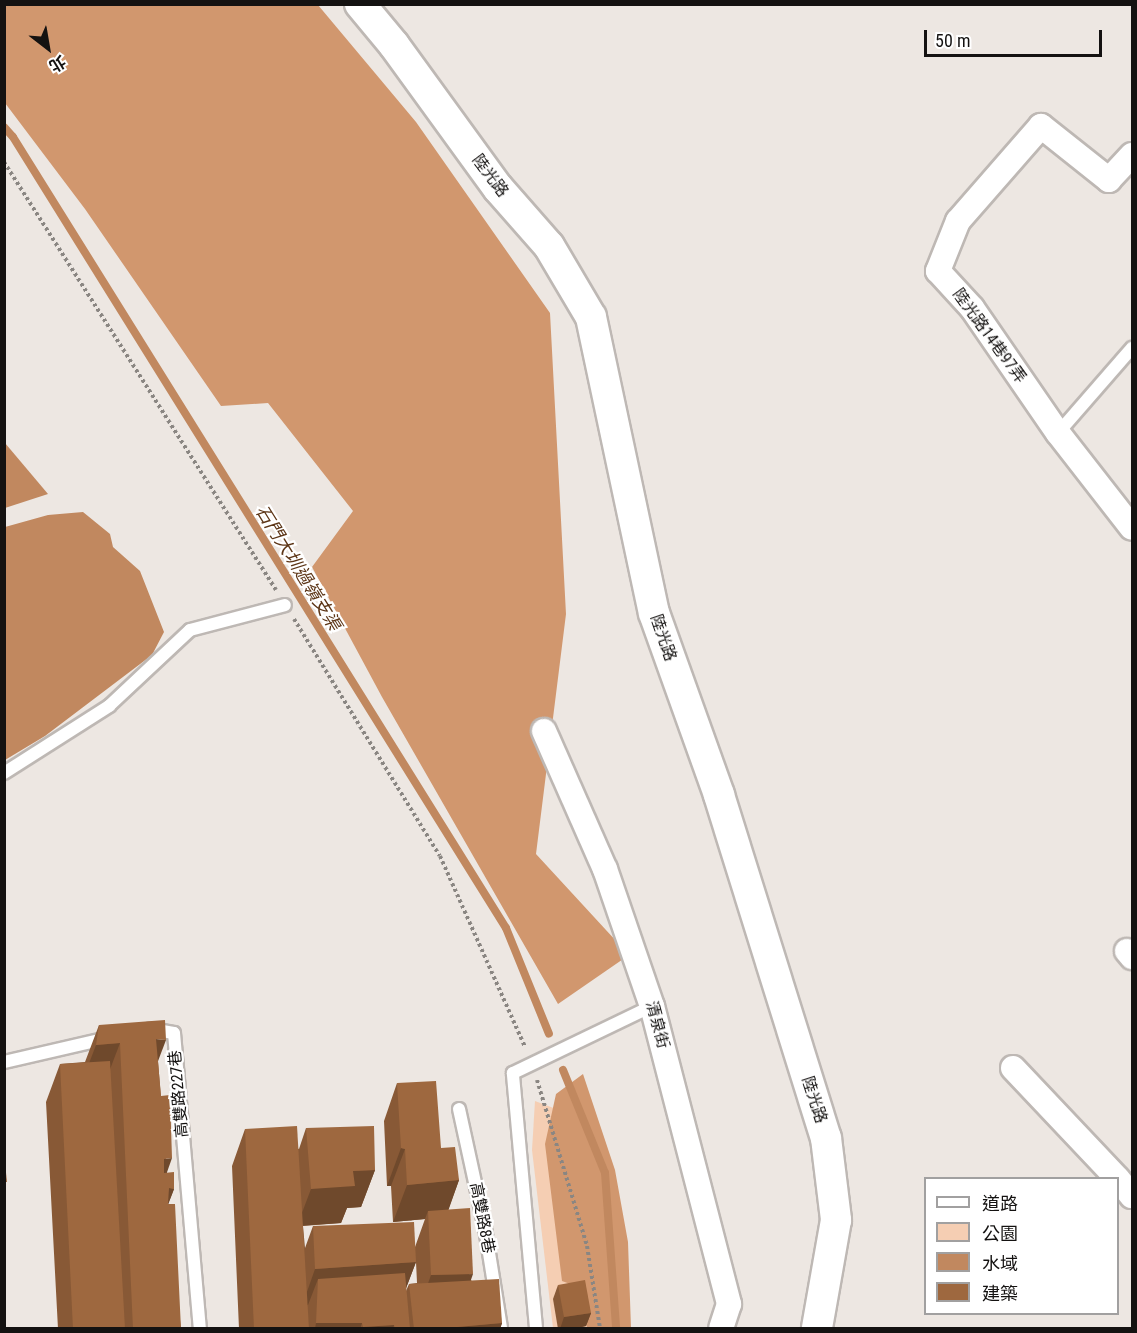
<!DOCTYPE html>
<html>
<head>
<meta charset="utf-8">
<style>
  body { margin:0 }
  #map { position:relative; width:1137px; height:1333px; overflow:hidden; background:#ede7e2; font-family:"Roboto Condensed","Noto Sans TC",sans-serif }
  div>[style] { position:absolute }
  .green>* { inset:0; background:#f5ceb3 }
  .forest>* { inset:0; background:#d1976e }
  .water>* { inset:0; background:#c1885f }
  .stream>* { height:8px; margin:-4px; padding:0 4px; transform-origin:4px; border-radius:4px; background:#c1885f }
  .path>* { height:4px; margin-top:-2px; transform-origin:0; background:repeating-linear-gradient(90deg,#8a8682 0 3px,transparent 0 6px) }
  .roads { filter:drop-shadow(2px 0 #beb8b4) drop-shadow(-2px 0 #beb8b4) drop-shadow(0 2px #beb8b4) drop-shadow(0 -2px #beb8b4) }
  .service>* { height:12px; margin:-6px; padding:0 6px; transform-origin:6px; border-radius:6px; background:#fff }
  .minor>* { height:24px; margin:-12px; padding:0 12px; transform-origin:12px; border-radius:12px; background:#fff }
  .tertiary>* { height:30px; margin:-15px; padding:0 15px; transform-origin:15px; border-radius:15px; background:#fff }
  .wall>* { inset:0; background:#885936 }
  .shaded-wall>* { inset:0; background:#6f492c }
  .building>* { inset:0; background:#9e683f }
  span { translate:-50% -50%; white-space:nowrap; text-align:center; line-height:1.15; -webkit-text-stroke:4.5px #fff; paint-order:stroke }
  .street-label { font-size:16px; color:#141211 }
  .water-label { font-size:18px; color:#5c3516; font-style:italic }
  .frame { position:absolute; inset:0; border:6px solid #141211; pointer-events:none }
  .legend { position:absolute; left:924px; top:1177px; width:195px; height:138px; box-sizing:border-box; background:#fff; border:2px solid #a1a0a0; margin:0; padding:8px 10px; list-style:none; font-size:18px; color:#141211 }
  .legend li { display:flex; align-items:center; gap:12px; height:30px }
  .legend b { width:30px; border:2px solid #a1a0a0 }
  .north { position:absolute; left:18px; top:18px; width:60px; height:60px; -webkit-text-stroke:4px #fff; paint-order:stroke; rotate:149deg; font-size:16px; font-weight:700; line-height:24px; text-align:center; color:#141211 }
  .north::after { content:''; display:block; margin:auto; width:21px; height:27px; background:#141211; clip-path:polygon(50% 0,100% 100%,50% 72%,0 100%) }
  .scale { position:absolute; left:924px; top:30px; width:178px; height:27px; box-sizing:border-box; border:3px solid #141211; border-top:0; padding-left:8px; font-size:18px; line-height:21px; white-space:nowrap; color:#141211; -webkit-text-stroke:4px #fff; paint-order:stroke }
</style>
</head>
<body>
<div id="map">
  <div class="green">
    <i style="clip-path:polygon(535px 1101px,564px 1112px,603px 1328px,553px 1328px,532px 1150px)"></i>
  </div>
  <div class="forest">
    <i style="clip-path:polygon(5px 5px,318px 5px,416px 122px,550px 313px,566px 614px,536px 854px,629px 955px,558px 1004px,382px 697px,312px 567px,353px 511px,268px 403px,221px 406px,85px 209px,5px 103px)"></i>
    <i style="clip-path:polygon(583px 1074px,615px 1170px,628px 1242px,631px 1328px,587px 1328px,581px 1288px,562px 1281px,545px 1144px,556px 1094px)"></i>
  </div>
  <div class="water">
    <i style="clip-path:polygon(5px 443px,48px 494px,5px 508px)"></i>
    <i style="clip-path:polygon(83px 512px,110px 534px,113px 547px,140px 571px,164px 632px,152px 655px,45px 736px,5px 760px,5px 527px,48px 515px)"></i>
  </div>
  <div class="stream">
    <i style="left:4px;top:127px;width:13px;rotate:48deg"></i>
    <i style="left:13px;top:137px;width:932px;rotate:58.07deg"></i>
    <i style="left:506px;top:928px;width:114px;rotate:67.9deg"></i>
    <i style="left:563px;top:1070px;width:111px;rotate:67.8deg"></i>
    <i style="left:605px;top:1173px;width:155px;rotate:85.9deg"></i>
  </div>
  <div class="path">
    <i style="left:4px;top:162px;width:507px;rotate:57.56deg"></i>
    <i style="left:294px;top:619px;width:278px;rotate:58.4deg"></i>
    <i style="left:440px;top:856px;width:209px;rotate:66deg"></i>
    <i style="left:537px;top:1080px;width:173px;rotate:73.2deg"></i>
    <i style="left:587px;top:1246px;width:83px;rotate:81deg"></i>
  </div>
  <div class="roads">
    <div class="service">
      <i style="left:1058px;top:433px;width:113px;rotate:-49deg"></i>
      <i style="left:4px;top:773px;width:125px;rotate:-32.5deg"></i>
      <i style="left:109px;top:706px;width:111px;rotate:-43.2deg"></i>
      <i style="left:190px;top:630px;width:98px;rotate:-14.7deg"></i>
      <i style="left:151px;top:1029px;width:23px;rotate:10deg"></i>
      <i style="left:174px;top:1033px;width:296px;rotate:85deg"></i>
      <i style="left:4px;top:1062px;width:107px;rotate:-13deg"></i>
      <i style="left:459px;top:1109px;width:122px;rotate:77.7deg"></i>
      <i style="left:485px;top:1228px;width:101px;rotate:80.9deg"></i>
      <i style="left:536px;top:1328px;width:256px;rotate:-95.2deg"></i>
      <i style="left:513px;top:1073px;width:154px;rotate:-25.7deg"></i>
    </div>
    <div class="minor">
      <i style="left:1132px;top:155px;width:34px;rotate:133deg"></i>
      <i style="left:1109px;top:180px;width:87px;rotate:-141.5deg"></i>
      <i style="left:1041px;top:126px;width:126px;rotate:131.1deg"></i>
      <i style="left:958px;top:221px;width:54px;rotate:111.8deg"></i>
      <i style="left:938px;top:271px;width:50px;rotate:47.4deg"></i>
      <i style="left:972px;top:308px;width:152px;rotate:55.5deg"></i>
      <i style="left:1058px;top:433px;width:120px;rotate:52.1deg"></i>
      <i style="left:544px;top:731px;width:151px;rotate:66.2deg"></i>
      <i style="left:605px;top:869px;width:145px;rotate:71.1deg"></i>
      <i style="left:652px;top:1006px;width:308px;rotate:75.5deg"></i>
      <i style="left:729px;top:1304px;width:25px;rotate:108deg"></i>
      <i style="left:1127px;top:951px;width:8px;rotate:50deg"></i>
      <i style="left:1013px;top:1068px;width:151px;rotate:46.6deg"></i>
      <i style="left:1118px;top:1179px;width:22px;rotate:51deg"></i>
    </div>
    <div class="tertiary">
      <i style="left:360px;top:4px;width:53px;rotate:50.3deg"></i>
      <i style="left:394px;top:45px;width:177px;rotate:54deg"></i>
      <i style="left:498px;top:188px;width:77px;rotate:48.7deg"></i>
      <i style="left:549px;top:246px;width:82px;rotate:59.4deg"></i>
      <i style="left:591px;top:317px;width:303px;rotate:78deg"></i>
      <i style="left:654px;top:613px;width:193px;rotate:70.3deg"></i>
      <i style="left:719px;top:795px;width:359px;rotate:72.7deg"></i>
      <i style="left:826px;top:1138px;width:83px;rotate:83deg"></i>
      <i style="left:836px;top:1220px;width:110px;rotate:100deg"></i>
    </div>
  </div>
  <div class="wall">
    <i style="clip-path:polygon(99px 1025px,158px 1061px,167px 1173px,174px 1189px,168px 1204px,181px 1329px,58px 1329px,46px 1102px,60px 1064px,85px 1062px)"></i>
    <i style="clip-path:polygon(evenodd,397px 1083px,441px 1148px,459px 1180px,448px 1210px,471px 1280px,502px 1323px,500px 1329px,239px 1329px,232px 1166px,245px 1129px,299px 1149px,306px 1128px,375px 1170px,361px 1207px,347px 1208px,341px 1223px,303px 1226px,305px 1248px,313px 1226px,415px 1247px,425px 1219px,393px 1222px,391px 1186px,387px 1186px,384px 1121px,397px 1083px,416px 1262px,417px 1283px,409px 1284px,406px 1291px,406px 1288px,416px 1262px)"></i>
    <i style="clip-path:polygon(558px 1285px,591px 1313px,586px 1326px,573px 1329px,558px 1329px,553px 1299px)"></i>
  </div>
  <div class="shaded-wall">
    <i style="clip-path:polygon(156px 1039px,166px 1040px,152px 1077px)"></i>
    <i style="clip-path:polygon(120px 1043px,106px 1080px,82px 1082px,96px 1045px)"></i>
    <i style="clip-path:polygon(401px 1148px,405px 1149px,391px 1186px,387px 1186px)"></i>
    <i style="clip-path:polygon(172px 1158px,159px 1195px,164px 1159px)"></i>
    <i style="clip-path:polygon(375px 1170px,361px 1207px,347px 1208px,341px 1223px,297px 1226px,311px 1189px,353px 1171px)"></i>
    <i style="clip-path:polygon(459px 1180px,446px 1217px,428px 1211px,425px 1219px,393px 1222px,407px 1185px)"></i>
    <i style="clip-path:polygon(169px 1188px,174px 1189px,160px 1226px)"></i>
    <i style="clip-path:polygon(416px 1262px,402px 1299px,318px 1279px,308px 1305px,302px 1306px,315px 1269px)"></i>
    <i style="clip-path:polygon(473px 1274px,460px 1311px,418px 1312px,431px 1275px)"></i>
    <i style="clip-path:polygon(591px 1313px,586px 1326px,573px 1329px,560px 1329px,564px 1317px)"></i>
    <i style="clip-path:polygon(316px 1323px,362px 1323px,360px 1329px,315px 1329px)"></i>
    <i style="clip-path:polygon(502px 1323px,500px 1329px,435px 1329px)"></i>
    <i style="clip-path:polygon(394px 1325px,393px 1329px,362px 1329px,363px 1327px)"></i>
  </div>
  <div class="building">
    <i style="clip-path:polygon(165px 1020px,166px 1040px,156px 1039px,161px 1096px,170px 1095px,172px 1158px,164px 1159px,164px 1173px,174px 1172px,174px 1189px,169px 1188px,168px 1204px,175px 1204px,181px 1329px,133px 1329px,120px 1043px,96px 1045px,99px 1025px)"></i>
    <i style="clip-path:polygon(110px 1061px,125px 1329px,73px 1329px,60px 1064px)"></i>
    <i style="clip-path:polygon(436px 1081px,441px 1148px,455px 1147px,459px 1180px,407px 1185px,405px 1149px,401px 1148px,397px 1083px)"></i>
    <i style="clip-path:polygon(297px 1126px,309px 1329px,254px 1329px,245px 1129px)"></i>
    <i style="clip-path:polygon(374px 1126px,375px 1170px,353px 1171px,355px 1186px,311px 1189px,306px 1128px)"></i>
    <i style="clip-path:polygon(4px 1154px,7px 1182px,4px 1182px)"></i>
    <i style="clip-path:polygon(470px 1208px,473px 1274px,431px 1275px,428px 1211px)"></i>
    <i style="clip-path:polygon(414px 1222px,416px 1262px,315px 1269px,313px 1226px)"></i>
    <i style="clip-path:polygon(405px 1273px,410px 1329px,395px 1329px,394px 1325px,363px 1327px,362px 1323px,316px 1323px,318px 1279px)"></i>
    <i style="clip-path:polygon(499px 1279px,502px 1323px,435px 1329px,414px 1329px,409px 1284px)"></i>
    <i style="clip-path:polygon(585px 1280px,591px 1313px,564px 1317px,558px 1285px)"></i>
  </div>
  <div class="street-label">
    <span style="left:490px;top:176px;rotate:53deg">陸光路</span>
    <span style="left:989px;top:336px;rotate:54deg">陸光路14巷97弄</span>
    <span style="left:663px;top:638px;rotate:71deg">陸光路</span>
    <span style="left:657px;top:1025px;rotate:75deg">清泉街</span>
    <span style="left:179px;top:1094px;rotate:-95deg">高雙路227巷</span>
    <span style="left:814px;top:1100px;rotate:72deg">陸光路</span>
    <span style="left:482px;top:1218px;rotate:79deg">高雙路8巷</span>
  </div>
  <div class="water-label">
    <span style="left:298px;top:568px;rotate:58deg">石門大圳過嶺支渠</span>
  </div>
  <div class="frame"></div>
  <ul class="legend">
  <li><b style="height:8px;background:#fff"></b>道路</li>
  <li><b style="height:16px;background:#f5ceb3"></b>公園</li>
  <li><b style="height:16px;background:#c1885f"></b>水域</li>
  <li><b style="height:16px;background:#9e683f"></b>建築</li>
  </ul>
  <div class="north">北</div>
  <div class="scale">50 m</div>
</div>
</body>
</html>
